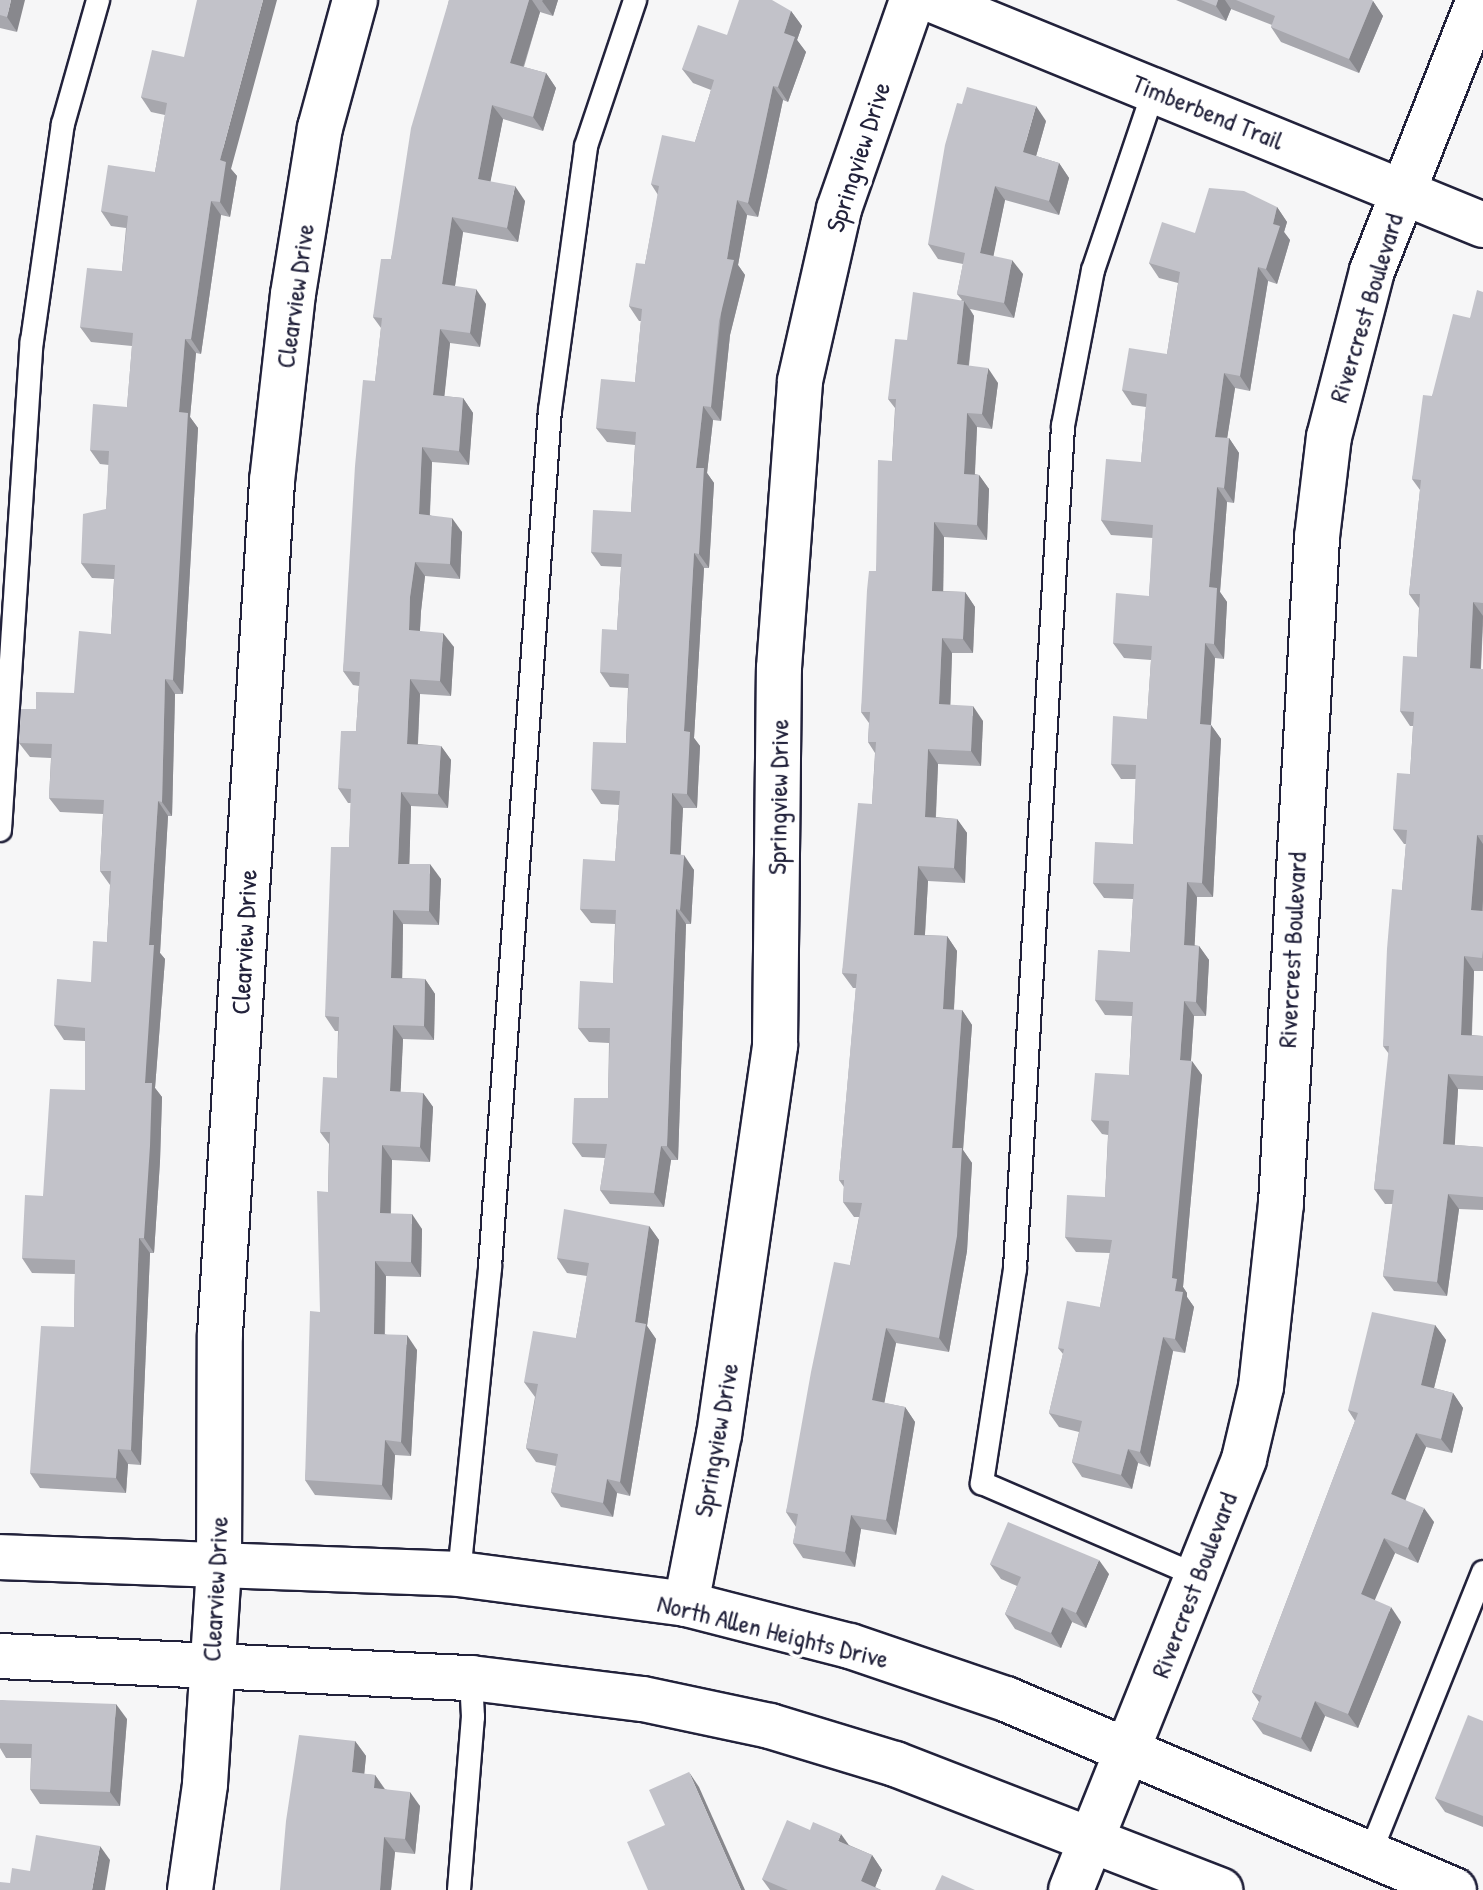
<!DOCTYPE html>
<html>
<head>
<meta charset="utf-8">
<style>
  body { margin:0 }
  #map { position:relative; width:1483px; height:1890px; overflow:hidden; background:#f6f6f7; font-family:"Patrick Hand",sans-serif }
  div>[style] { position:absolute }
  .roads { filter:drop-shadow(2px 0 #22223b) drop-shadow(-2px 0 #22223b) drop-shadow(0 2px #22223b) drop-shadow(0 -2px #22223b) }
  .lane>* { height:22px; margin:-11px; padding:0 11px; transform-origin:11px; border-radius:11px; background:#fff }
  .street>* { height:44px; margin:-22px; padding:0 22px; transform-origin:22px; border-radius:22px; background:#fff }
  .secondary>* { height:44px; margin:-22px; padding:0 22px; transform-origin:22px; border-radius:22px; background:#fff }
  .wall>* { inset:0; background:#a7a7ad }
  .shaded-wall>* { inset:0; background:#88888d }
  .building>* { inset:0; background:#c2c2c9 }
  span { translate:-50% -50%; white-space:nowrap; text-align:center; line-height:1.15; -webkit-text-stroke:8px #fff; paint-order:stroke }
  .street-label { font-size:26px; color:#22223b }
</style>
</head>
<body>
<div id="map">
  <div class="roads">
    <div class="lane">
      <i style="left:1154px;top:90px;width:190px;rotate:108.7deg"></i>
      <i style="left:1093px;top:270px;width:159px;rotate:100.9deg"></i>
      <i style="left:1063px;top:426px;width:844px;rotate:93.26deg"></i>
      <i style="left:1015px;top:1269px;width:217px;rotate:98.8deg"></i>
      <i style="left:982px;top:1483px;width:235px;rotate:23.3deg"></i>
      <i style="left:0;top:830px;width:490px;rotate:-86.3deg"></i>
      <i style="left:32px;top:341px;width:219px;rotate:-81.9deg"></i>
      <i style="left:63px;top:124px;width:129px;rotate:-74.2deg"></i>
      <i style="left:459px;top:1574px;width:309px;rotate:-84.2deg"></i>
      <i style="left:490px;top:1267px;width:859px;rotate:-86deg"></i>
      <i style="left:550px;top:410px;width:266px;rotate:-82.2deg"></i>
      <i style="left:586px;top:146px;width:154px;rotate:-71.4deg"></i>
      <i style="left:1369px;top:1856px;width:306px;rotate:-68.1deg"></i>
      <i style="left:459px;top:1890px;width:174px;rotate:-85.4deg"></i>
      <i style="left:473px;top:1717px;width:39px;rotate:-93deg"></i>
    </div>
    <div class="street">
      <i style="left:932px;top:0;width:595px;rotate:22.21deg"></i>
      <i style="left:686px;top:1604px;width:172px;rotate:-79deg"></i>
      <i style="left:719px;top:1435px;width:394px;rotate:-81.8deg"></i>
      <i style="left:775px;top:1045px;width:377px;rotate:-89.4deg"></i>
      <i style="left:779px;top:668px;width:288px;rotate:-85.8deg"></i>
      <i style="left:800px;top:381px;width:176px;rotate:-77.2deg"></i>
      <i style="left:839px;top:209px;width:221px;rotate:-70.7deg"></i>
      <i style="left:190px;top:1890px;width:107px;rotate:-81.9deg"></i>
      <i style="left:205px;top:1784px;width:217px;rotate:-86.3deg"></i>
      <i style="left:219px;top:1567px;width:233px;rotate:-89.8deg"></i>
      <i style="left:220px;top:1334px;width:855px;rotate:-86.51deg"></i>
      <i style="left:272px;top:481px;width:188px;rotate:-83.6deg"></i>
      <i style="left:293px;top:294px;width:168px;rotate:-80.8deg"></i>
      <i style="left:320px;top:128px;width:133px;rotate:-74.7deg"></i>
    </div>
    <div class="secondary">
      <i style="left:0;top:1557px;width:459px;rotate:2.1deg"></i>
      <i style="left:459px;top:1574px;width:229px;rotate:7.5deg"></i>
      <i style="left:686px;top:1604px;width:169px;rotate:14.4deg"></i>
      <i style="left:850px;top:1646px;width:165px;rotate:18.8deg"></i>
      <i style="left:1006px;top:1699px;width:487px;rotate:23.1deg"></i>
      <i style="left:0;top:1656px;width:472px;rotate:2.7deg"></i>
      <i style="left:471px;top:1678px;width:173px;rotate:7deg"></i>
      <i style="left:643px;top:1699px;width:130px;rotate:12deg"></i>
      <i style="left:770px;top:1726px;width:131px;rotate:16.9deg"></i>
      <i style="left:895px;top:1764px;width:349px;rotate:21.2deg"></i>
      <i style="left:1071px;top:1890px;width:464px;rotate:-68.1deg"></i>
      <i style="left:1244px;top:1459px;width:74px;rotate:-76.7deg"></i>
      <i style="left:1261px;top:1387px;width:184px;rotate:-83.8deg"></i>
      <i style="left:1281px;top:1204px;width:668px;rotate:-86.91deg"></i>
      <i style="left:1317px;top:537px;width:101px;rotate:-83.2deg"></i>
      <i style="left:1329px;top:437px;width:171px;rotate:-75.5deg"></i>
      <i style="left:1372px;top:271px;width:291px;rotate:-68.5deg"></i>
    </div>
  </div>
  <div class="wall">
    <i style="clip-path:polygon(0 0,17px 32px,0 28px)"></i>
    <i style="clip-path:polygon(449px 0,558px 0,553px 16px,540px 12px,524px 67px,546px 73px,556px 88px,543px 131px,503px 119px,490px 182px,525px 201px,518px 242px,463px 232px,455px 286px,486px 304px,480px 347px,450px 343px,444px 396px,463px 398px,473px 413px,469px 465px,432px 462px,430px 515px,462px 532px,460px 579px,425px 576px,421px 611px,420px 631px,454px 647px,451px 696px,420px 694px,418px 744px,441px 746px,451px 760px,448px 808px,411px 806px,409px 864px,441px 879px,439px 925px,403px 924px,402px 978px,425px 979px,435px 994px,434px 1040px,403px 1039px,400px 1092px,423px 1093px,433px 1107px,430px 1162px,392px 1160px,391px 1214px,422px 1229px,421px 1277px,386px 1276px,385px 1334px,417px 1350px,411px 1456px,395px 1455px,392px 1500px,315px 1495px,305px 1480px,320px 1312px,328px 1192px,329px 1144px,320px 1132px,337px 1078px,338px 1031px,335px 1031px,325px 1016px,349px 847px,351px 803px,348px 803px,338px 788px,356px 731px,359px 686px,353px 685px,343px 671px,381px 328px,373px 317px,391px 259px)"></i>
    <i style="clip-path:polygon(1176px 0,1371px 0,1373px 1px,1383px 16px,1359px 73px,1281px 42px,1271px 27px,1272px 25px,1231px 9px,1226px 21px)"></i>
    <i style="clip-path:polygon(791px 11px,802px 26px,797px 40px,806px 52px,788px 102px,783px 100px,758px 217px,747px 215px,738px 265px,745px 275px,730px 335px,721px 421px,713px 420px,707px 473px,714px 483px,709px 568px,704px 568px,694px 738px,700px 746px,697px 808px,683px 808px,680px 855px,694px 870px,691px 924px,686px 924px,678px 1160px,671px 1160px,664px 1207px,610px 1204px,600px 1190px,605px 1158px,582px 1157px,572px 1143px,608px 1098px,609px 1043px,589px 1042px,578px 1028px,613px 983px,615px 924px,591px 923px,580px 909px,615px 861px,619px 805px,601px 804px,591px 789px,626px 743px,628px 688px,610px 687px,600px 672px,617px 630px,621px 567px,601px 566px,591px 552px,631px 512px,635px 445px,607px 442px,596px 428px,635px 382px,641px 321px,639px 321px,629px 306px,645px 264px,658px 195px,651px 184px,695px 142px,711px 90px,693px 83px,682px 69px,727px 35px)"></i>
    <i style="clip-path:polygon(184px 57px,231px 169px,237px 176px,230px 217px,221px 215px,201px 354px,196px 353px,190px 417px,198px 428px,183px 694px,175px 694px,172px 816px,168px 816px,160px 953px,165px 959px,155px 1088px,162px 1097px,160px 1161px,154px 1253px,150px 1253px,141px 1465px,128px 1464px,126px 1493px,40px 1488px,30px 1473px,74px 1327px,75px 1274px,32px 1273px,22px 1258px,43px 1196px,85px 1090px,85px 1041px,64px 1040px,54px 1025px,91px 982px,107px 942px,110px 885px,100px 871px,103px 814px,60px 812px,49px 798px,51px 758px,30px 757px,19px 743px,36px 709px,74px 693px,111px 634px,114px 579px,92px 578px,81px 563px,106px 509px,109px 465px,100px 464px,90px 450px,127px 407px,132px 346px,91px 342px,80px 327px,122px 271px,126px 228px,111px 226px,101px 211px,155px 172px,165px 115px,151px 112px,141px 97px)"></i>
    <i style="clip-path:polygon(1046px 121px,1036px 156px,1059px 163px,1069px 178px,1059px 215px,1005px 200px,993px 256px,1023px 274px,1014px 318px,970px 309px,974px 316px,969px 366px,998px 383px,992px 429px,977px 427px,975px 474px,979px 475px,989px 489px,987px 540px,944px 537px,943px 591px,965px 592px,975px 607px,973px 653px,952px 653px,950px 705px,983px 721px,981px 766px,938px 764px,936px 817px,957px 819px,967px 833px,965px 883px,928px 881px,925px 935px,947px 936px,957px 951px,954px 1010px,962px 1010px,972px 1025px,963px 1150px,972px 1163px,967px 1251px,949px 1352px,896px 1343px,884px 1403px,905px 1407px,915px 1422px,896px 1535px,861px 1529px,855px 1567px,803px 1558px,793px 1543px,796px 1527px,786px 1512px,850px 1265px,859px 1217px,854px 1217px,843px 1202px,844px 1187px,839px 1180px,856px 988px,853px 988px,842px 973px,872px 804px,875px 753px,868px 742px,869px 723px,861px 712px,876px 571px,892px 461px,895px 408px,888px 399px,907px 340px,962px 300px,957px 294px,963px 264px,938px 259px,928px 244px)"></i>
    <i style="clip-path:polygon(1277px 207px,1287px 222px,1284px 232px,1290px 240px,1277px 284px,1268px 281px,1250px 391px,1235px 388px,1227px 438px,1229px 438px,1239px 453px,1234px 503px,1227px 502px,1220px 592px,1227px 602px,1224px 659px,1215px 658px,1211px 725px,1221px 739px,1213px 897px,1197px 897px,1194px 945px,1199px 946px,1209px 960px,1206px 1016px,1194px 1016px,1191px 1061px,1202px 1075px,1183px 1287px,1187px 1293px,1187px 1297px,1194px 1307px,1185px 1353px,1173px 1351px,1150px 1467px,1138px 1463px,1132px 1489px,1082px 1477px,1072px 1462px,1079px 1432px,1059px 1427px,1049px 1413px,1063px 1354px,1058px 1348px,1100px 1307px,1110px 1253px,1076px 1252px,1065px 1237px,1105px 1197px,1108px 1135px,1102px 1134px,1091px 1120px,1129px 1075px,1132px 1016px,1105px 1015px,1095px 1000px,1130px 952px,1133px 899px,1104px 898px,1093px 883px,1133px 844px,1136px 779px,1121px 779px,1111px 764px,1147px 719px,1151px 660px,1124px 658px,1113px 643px,1149px 596px,1153px 538px,1111px 535px,1101px 520px,1141px 462px,1146px 407px,1132px 405px,1122px 390px,1167px 354px,1178px 283px,1159px 278px,1149px 263px,1195px 233px)"></i>
    <i style="clip-path:polygon(1483px 292px,1483px 625px,1481px 669px,1483px 669px,1483px 971px,1474px 971px,1472px 1035px,1483px 1036px,1483px 1090px,1458px 1089px,1454px 1145px,1483px 1147px,1483px 1210px,1459px 1209px,1447px 1296px,1394px 1291px,1383px 1276px,1393px 1204px,1385px 1204px,1374px 1189px,1389px 1054px,1383px 1046px,1402px 890px,1406px 844px,1404px 844px,1393px 829px,1410px 774px,1413px 726px,1410px 726px,1400px 711px,1417px 657px,1419px 608px,1409px 594px,1420px 490px,1412px 479px,1432px 396px)"></i>
    <i style="clip-path:polygon(649px 1226px,659px 1240px,647px 1326px,656px 1339px,630px 1496px,617px 1493px,613px 1517px,561px 1507px,551px 1492px,556px 1466px,536px 1462px,526px 1448px,535px 1397px,524px 1382px,576px 1338px,587px 1276px,567px 1273px,557px 1258px)"></i>
    <i style="clip-path:polygon(1435px 1325px,1446px 1340px,1434px 1388px,1453px 1393px,1463px 1408px,1452px 1453px,1426px 1447px,1405px 1500px,1434px 1522px,1418px 1563px,1395px 1553px,1374px 1600px,1401px 1622px,1358px 1728px,1325px 1716px,1311px 1752px,1263px 1734px,1252px 1719px,1259px 1702px,1252px 1692px,1355px 1421px,1348px 1410px)"></i>
    <i style="clip-path:polygon(990px 1564px,1109px 1574px,1086px 1628px,1072px 1622px,1061px 1648px,1015px 1629px,1005px 1614px,1017px 1586px,1001px 1579px)"></i>
    <i style="clip-path:polygon(0 1700px,127px 1719px,120px 1806px,40px 1804px,30px 1789px,31px 1758px,6px 1758px,0 1748px)"></i>
    <i style="clip-path:polygon(1483px 1721px,1483px 1827px,1445px 1812px,1435px 1798px)"></i>
    <i style="clip-path:polygon(355px 1741px,366px 1756px,364px 1774px,375px 1775px,385px 1789px,420px 1806px,415px 1854px,395px 1852px,391px 1890px,280px 1890px)"></i>
    <i style="clip-path:polygon(849px 1845px,872px 1855px,882px 1870px,875px 1887px,881px 1890px,770px 1890px,762px 1879px)"></i>
  </div>
  <div class="shaded-wall">
    <i style="clip-path:polygon(11px 0,25px 0,17px 32px,7px 17px)"></i>
    <i style="clip-path:polygon(263px 0,277px 0,231px 169px,237px 176px,230px 217px,220px 202px,220px 160px)"></i>
    <i style="clip-path:polygon(529px 0,532px 0,540px 12px,520px 77px,510px 63px)"></i>
    <i style="clip-path:polygon(543px 0,558px 0,553px 16px,542px 1px)"></i>
    <i style="clip-path:polygon(1218px 0,1225px 0,1231px 9px,1226px 21px,1216px 6px)"></i>
    <i style="clip-path:polygon(1373px 1px,1383px 16px,1359px 73px,1349px 59px)"></i>
    <i style="clip-path:polygon(791px 11px,802px 26px,797px 40px,806px 52px,788px 102px,778px 87px,784px 33px)"></i>
    <i style="clip-path:polygon(546px 73px,556px 88px,543px 131px,533px 117px)"></i>
    <i style="clip-path:polygon(773px 86px,783px 100px,758px 217px,748px 203px)"></i>
    <i style="clip-path:polygon(492px 105px,503px 119px,488px 194px,478px 179px)"></i>
    <i style="clip-path:polygon(1036px 106px,1046px 121px,1033px 167px,1023px 152px)"></i>
    <i style="clip-path:polygon(1059px 163px,1069px 178px,1059px 215px,1049px 201px)"></i>
    <i style="clip-path:polygon(515px 186px,525px 201px,518px 242px,507px 228px)"></i>
    <i style="clip-path:polygon(995px 186px,1005px 200px,991px 268px,980px 253px)"></i>
    <i style="clip-path:polygon(737px 200px,747px 215px,738px 265px,745px 275px,730px 335px,721px 421px,711px 407px,727px 259px)"></i>
    <i style="clip-path:polygon(211px 201px,221px 215px,201px 354px,191px 339px)"></i>
    <i style="clip-path:polygon(1277px 207px,1287px 222px,1284px 232px,1290px 240px,1277px 284px,1266px 269px,1273px 224px)"></i>
    <i style="clip-path:polygon(452px 217px,463px 232px,453px 299px,442px 284px)"></i>
    <i style="clip-path:polygon(1012px 260px,1023px 274px,1014px 318px,1004px 303px)"></i>
    <i style="clip-path:polygon(1258px 267px,1268px 281px,1250px 391px,1240px 376px)"></i>
    <i style="clip-path:polygon(476px 289px,486px 304px,480px 347px,470px 333px)"></i>
    <i style="clip-path:polygon(964px 301px,974px 316px,967px 379px,957px 364px)"></i>
    <i style="clip-path:polygon(440px 329px,450px 343px,443px 410px,433px 395px)"></i>
    <i style="clip-path:polygon(185px 339px,196px 353px,190px 417px,198px 428px,183px 694px,173px 680px,179px 412px)"></i>
    <i style="clip-path:polygon(988px 368px,998px 383px,992px 429px,982px 414px)"></i>
    <i style="clip-path:polygon(1224px 373px,1235px 388px,1225px 452px,1215px 437px)"></i>
    <i style="clip-path:polygon(463px 398px,473px 413px,469px 465px,459px 451px)"></i>
    <i style="clip-path:polygon(703px 406px,713px 420px,707px 473px,714px 483px,709px 568px,699px 554px,696px 468px)"></i>
    <i style="clip-path:polygon(967px 413px,977px 427px,974px 488px,964px 474px)"></i>
    <i style="clip-path:polygon(1229px 438px,1239px 453px,1234px 503px,1224px 488px)"></i>
    <i style="clip-path:polygon(422px 447px,432px 462px,429px 529px,419px 514px)"></i>
    <i style="clip-path:polygon(979px 475px,989px 489px,987px 540px,977px 525px)"></i>
    <i style="clip-path:polygon(1217px 487px,1227px 502px,1220px 592px,1227px 602px,1224px 659px,1214px 644px,1209px 587px)"></i>
    <i style="clip-path:polygon(452px 518px,462px 532px,460px 579px,450px 564px)"></i>
    <i style="clip-path:polygon(934px 522px,944px 537px,943px 606px,932px 591px)"></i>
    <i style="clip-path:polygon(694px 553px,704px 568px,694px 738px,700px 746px,697px 808px,687px 794px,684px 731px)"></i>
    <i style="clip-path:polygon(415px 562px,425px 576px,421px 611px,419px 645px,409px 630px,410px 597px)"></i>
    <i style="clip-path:polygon(965px 592px,975px 607px,973px 653px,963px 639px)"></i>
    <i style="clip-path:polygon(1473px 602px,1483px 616px,1480px 683px,1470px 668px)"></i>
    <i style="clip-path:polygon(443px 633px,454px 647px,451px 696px,440px 681px)"></i>
    <i style="clip-path:polygon(942px 638px,952px 653px,950px 718px,939px 704px)"></i>
    <i style="clip-path:polygon(1205px 643px,1215px 658px,1210px 739px,1200px 724px)"></i>
    <i style="clip-path:polygon(165px 679px,175px 694px,172px 816px,162px 802px)"></i>
    <i style="clip-path:polygon(410px 679px,420px 694px,417px 758px,407px 744px)"></i>
    <i style="clip-path:polygon(973px 706px,983px 721px,981px 766px,971px 751px)"></i>
    <i style="clip-path:polygon(1211px 725px,1221px 739px,1213px 897px,1202px 883px)"></i>
    <i style="clip-path:polygon(441px 746px,451px 760px,448px 808px,438px 794px)"></i>
    <i style="clip-path:polygon(928px 749px,938px 764px,935px 831px,925px 817px)"></i>
    <i style="clip-path:polygon(401px 792px,411px 806px,409px 878px,398px 864px)"></i>
    <i style="clip-path:polygon(672px 793px,683px 808px,680px 869px,670px 854px)"></i>
    <i style="clip-path:polygon(158px 801px,168px 816px,160px 953px,165px 959px,155px 1088px,162px 1097px,160px 1161px,154px 1253px,144px 1238px,145px 1083px,149px 945px)"></i>
    <i style="clip-path:polygon(957px 819px,967px 833px,965px 883px,954px 868px)"></i>
    <i style="clip-path:polygon(1477px 835px,1483px 844px,1483px 900px,1481px 924px,1471px 910px)"></i>
    <i style="clip-path:polygon(684px 855px,694px 870px,691px 924px,680px 910px)"></i>
    <i style="clip-path:polygon(430px 864px,441px 879px,439px 925px,429px 911px)"></i>
    <i style="clip-path:polygon(918px 866px,928px 881px,924px 949px,914px 935px)"></i>
    <i style="clip-path:polygon(1187px 882px,1197px 897px,1194px 959px,1184px 945px)"></i>
    <i style="clip-path:polygon(676px 909px,686px 924px,678px 1160px,667px 1146px)"></i>
    <i style="clip-path:polygon(393px 910px,403px 924px,402px 993px,391px 978px)"></i>
    <i style="clip-path:polygon(947px 936px,957px 951px,953px 1023px,943px 1009px)"></i>
    <i style="clip-path:polygon(1199px 946px,1209px 960px,1206px 1016px,1196px 1002px)"></i>
    <i style="clip-path:polygon(1464px 956px,1474px 971px,1471px 1049px,1461px 1035px)"></i>
    <i style="clip-path:polygon(425px 979px,435px 994px,434px 1040px,424px 1026px)"></i>
    <i style="clip-path:polygon(1184px 1001px,1194px 1016px,1190px 1074px,1192px 1061px,1202px 1075px,1183px 1287px,1187px 1293px,1187px 1297px,1194px 1307px,1185px 1353px,1175px 1339px,1175px 1291px,1172px 1278px,1180px 1060px)"></i>
    <i style="clip-path:polygon(962px 1010px,972px 1025px,963px 1150px,972px 1163px,967px 1251px,949px 1352px,939px 1338px)"></i>
    <i style="clip-path:polygon(393px 1025px,403px 1039px,400px 1106px,390px 1091px)"></i>
    <i style="clip-path:polygon(1448px 1074px,1458px 1089px,1454px 1159px,1443px 1144px)"></i>
    <i style="clip-path:polygon(423px 1093px,433px 1107px,430px 1162px,420px 1147px)"></i>
    <i style="clip-path:polygon(382px 1145px,392px 1160px,390px 1228px,380px 1213px)"></i>
    <i style="clip-path:polygon(661px 1146px,671px 1160px,664px 1207px,654px 1193px)"></i>
    <i style="clip-path:polygon(1448px 1194px,1459px 1209px,1447px 1296px,1437px 1282px)"></i>
    <i style="clip-path:polygon(412px 1214px,422px 1229px,421px 1277px,411px 1262px)"></i>
    <i style="clip-path:polygon(649px 1226px,659px 1240px,647px 1326px,656px 1339px,630px 1496px,620px 1482px,635px 1322px)"></i>
    <i style="clip-path:polygon(139px 1238px,150px 1253px,141px 1465px,131px 1450px)"></i>
    <i style="clip-path:polygon(375px 1261px,386px 1276px,384px 1349px,374px 1334px)"></i>
    <i style="clip-path:polygon(1435px 1325px,1446px 1340px,1431px 1400px,1421px 1385px)"></i>
    <i style="clip-path:polygon(886px 1328px,896px 1343px,882px 1415px,872px 1400px)"></i>
    <i style="clip-path:polygon(407px 1335px,417px 1350px,411px 1456px,401px 1442px)"></i>
    <i style="clip-path:polygon(1163px 1337px,1173px 1351px,1150px 1467px,1140px 1452px)"></i>
    <i style="clip-path:polygon(1453px 1393px,1463px 1408px,1452px 1453px,1441px 1439px)"></i>
    <i style="clip-path:polygon(905px 1407px,915px 1422px,896px 1535px,886px 1520px)"></i>
    <i style="clip-path:polygon(1416px 1433px,1426px 1447px,1402px 1509px,1391px 1494px)"></i>
    <i style="clip-path:polygon(385px 1440px,395px 1455px,392px 1500px,382px 1485px)"></i>
    <i style="clip-path:polygon(118px 1449px,128px 1464px,126px 1493px,116px 1478px)"></i>
    <i style="clip-path:polygon(1128px 1449px,1138px 1463px,1132px 1489px,1121px 1475px)"></i>
    <i style="clip-path:polygon(607px 1479px,617px 1493px,613px 1517px,603px 1503px)"></i>
    <i style="clip-path:polygon(1424px 1508px,1434px 1522px,1418px 1563px,1408px 1548px)"></i>
    <i style="clip-path:polygon(851px 1515px,861px 1529px,855px 1567px,845px 1552px)"></i>
    <i style="clip-path:polygon(1384px 1538px,1395px 1553px,1371px 1609px,1361px 1594px)"></i>
    <i style="clip-path:polygon(1099px 1560px,1109px 1574px,1086px 1628px,1076px 1613px)"></i>
    <i style="clip-path:polygon(1062px 1607px,1072px 1622px,1061px 1648px,1051px 1633px)"></i>
    <i style="clip-path:polygon(1391px 1607px,1401px 1622px,1358px 1728px,1348px 1714px)"></i>
    <i style="clip-path:polygon(1315px 1701px,1325px 1716px,1311px 1752px,1301px 1738px)"></i>
    <i style="clip-path:polygon(116px 1704px,127px 1719px,120px 1806px,110px 1792px)"></i>
    <i style="clip-path:polygon(355px 1741px,366px 1756px,363px 1787px,352px 1772px)"></i>
    <i style="clip-path:polygon(689px 1772px,699px 1787px,745px 1890px,741px 1890px)"></i>
    <i style="clip-path:polygon(375px 1775px,385px 1790px,374px 1788px)"></i>
    <i style="clip-path:polygon(410px 1792px,420px 1806px,415px 1854px,405px 1839px)"></i>
    <i style="clip-path:polygon(841px 1834px,851px 1848px,838px 1841px)"></i>
    <i style="clip-path:polygon(384px 1837px,395px 1852px,391px 1890px,380px 1890px)"></i>
    <i style="clip-path:polygon(100px 1846px,110px 1860px,105px 1890px,92px 1890px)"></i>
    <i style="clip-path:polygon(872px 1855px,882px 1870px,874px 1890px,861px 1881px)"></i>
  </div>
  <div class="building">
    <i style="clip-path:polygon(0 0,11px 0,7px 17px,0 15px)"></i>
    <i style="clip-path:polygon(197px 0,263px 0,220px 160px,226px 162px,220px 202px,211px 201px,191px 339px,185px 339px,179px 412px,188px 413px,178px 594px,173px 680px,165px 679px,162px 802px,158px 801px,149px 945px,154px 945px,145px 1083px,152px 1083px,150px 1146px,144px 1238px,139px 1238px,131px 1450px,118px 1449px,116px 1478px,30px 1473px,41px 1326px,74px 1327px,75px 1260px,22px 1258px,25px 1195px,43px 1196px,50px 1089px,85px 1090px,85px 1028px,54px 1025px,57px 979px,91px 982px,93px 941px,107px 942px,111px 871px,100px 871px,104px 800px,49px 798px,52px 744px,19px 743px,21px 709px,36px 709px,36px 692px,74px 693px,79px 631px,111px 634px,115px 565px,81px 563px,83px 514px,106px 509px,109px 451px,90px 450px,93px 404px,127px 407px,133px 333px,80px 327px,87px 268px,122px 271px,128px 216px,101px 211px,108px 165px,155px 172px,167px 103px,141px 97px,152px 50px,184px 57px)"></i>
    <i style="clip-path:polygon(449px 0,529px 0,510px 63px,546px 73px,533px 117px,492px 105px,478px 179px,515px 186px,507px 228px,452px 217px,442px 284px,476px 289px,470px 333px,440px 329px,433px 395px,463px 398px,459px 451px,422px 447px,419px 514px,452px 518px,450px 564px,415px 562px,410px 597px,409px 630px,443px 633px,440px 681px,410px 679px,407px 744px,441px 746px,438px 794px,401px 792px,398px 864px,430px 864px,429px 911px,393px 910px,391px 978px,425px 979px,424px 1026px,393px 1025px,390px 1091px,423px 1093px,420px 1147px,382px 1145px,380px 1213px,412px 1214px,411px 1262px,375px 1261px,374px 1334px,407px 1335px,401px 1442px,385px 1440px,382px 1485px,305px 1480px,310px 1311px,320px 1312px,317px 1191px,328px 1192px,330px 1132px,320px 1132px,323px 1077px,337px 1078px,339px 1017px,325px 1016px,331px 847px,349px 847px,351px 789px,338px 788px,341px 731px,356px 731px,360px 672px,343px 671px,355px 466px,363px 380px,375px 381px,382px 318px,373px 317px,381px 259px,391px 259px,411px 128px)"></i>
    <i style="clip-path:polygon(739px 0,772px 0,791px 11px,784px 33px,795px 37px,778px 87px,773px 86px,748px 203px,737px 200px,727px 259px,734px 260px,719px 321px,711px 407px,703px 406px,696px 468px,704px 468px,699px 554px,694px 553px,684px 731px,690px 732px,687px 794px,672px 793px,670px 854px,684px 855px,680px 910px,676px 909px,667px 1146px,661px 1146px,654px 1193px,600px 1190px,607px 1144px,572px 1143px,574px 1098px,608px 1098px,610px 1028px,578px 1028px,580px 981px,613px 983px,616px 910px,580px 909px,583px 859px,615px 861px,620px 791px,591px 789px,593px 742px,626px 743px,629px 674px,600px 672px,602px 629px,617px 630px,622px 554px,591px 552px,593px 510px,631px 512px,636px 432px,596px 428px,601px 379px,635px 382px,642px 309px,629px 306px,636px 263px,645px 264px,659px 186px,651px 184px,662px 135px,695px 142px,714px 80px,682px 69px,698px 25px,727px 35px)"></i>
    <i style="clip-path:polygon(1201px 0,1218px 0,1216px 6px)"></i>
    <i style="clip-path:polygon(1236px 0,1371px 0,1373px 1px,1349px 59px,1271px 27px,1275px 16px)"></i>
    <i style="clip-path:polygon(967px 87px,1036px 106px,1023px 152px,1059px 163px,1049px 201px,995px 186px,980px 253px,1012px 260px,1004px 303px,957px 294px,965px 253px,928px 244px,945px 145px,957px 103px,962px 104px)"></i>
    <i style="clip-path:polygon(1209px 188px,1244px 191px,1277px 207px,1273px 224px,1280px 226px,1266px 269px,1258px 267px,1240px 376px,1224px 373px,1215px 437px,1229px 438px,1224px 488px,1217px 487px,1209px 587px,1217px 588px,1214px 644px,1205px 643px,1200px 724px,1211px 725px,1202px 883px,1187px 882px,1184px 945px,1199px 946px,1196px 1002px,1184px 1001px,1180px 1060px,1192px 1061px,1172px 1278px,1177px 1279px,1175px 1291px,1183px 1292px,1175px 1339px,1163px 1337px,1140px 1452px,1128px 1449px,1121px 1475px,1072px 1462px,1082px 1421px,1049px 1413px,1064px 1349px,1058px 1348px,1067px 1301px,1100px 1307px,1112px 1240px,1065px 1237px,1067px 1195px,1105px 1197px,1109px 1121px,1091px 1120px,1095px 1073px,1129px 1075px,1133px 1002px,1095px 1000px,1098px 950px,1130px 952px,1134px 884px,1093px 883px,1095px 842px,1133px 844px,1136px 765px,1111px 764px,1113px 716px,1147px 719px,1152px 646px,1113px 643px,1116px 593px,1149px 596px,1153px 525px,1101px 520px,1106px 459px,1141px 462px,1147px 394px,1122px 390px,1129px 348px,1167px 354px,1180px 272px,1149px 263px,1162px 222px,1195px 233px)"></i>
    <i style="clip-path:polygon(1477px 290px,1483px 292px,1483px 603px,1473px 602px,1470px 668px,1483px 669px,1483px 835px,1477px 835px,1471px 910px,1483px 911px,1483px 950px,1482px 958px,1464px 956px,1461px 1035px,1483px 1036px,1483px 1076px,1448px 1074px,1443px 1144px,1483px 1147px,1483px 1197px,1448px 1194px,1437px 1282px,1383px 1276px,1394px 1190px,1374px 1189px,1389px 1046px,1383px 1046px,1387px 949px,1392px 889px,1402px 890px,1407px 830px,1393px 829px,1397px 773px,1410px 774px,1414px 712px,1400px 711px,1403px 656px,1417px 657px,1420px 594px,1409px 594px,1421px 480px,1412px 479px,1423px 395px,1432px 396px,1453px 314px,1470px 318px)"></i>
    <i style="clip-path:polygon(913px 292px,964px 301px,957px 364px,988px 368px,982px 414px,967px 413px,964px 474px,979px 475px,977px 525px,934px 522px,932px 591px,965px 592px,963px 639px,942px 638px,939px 704px,973px 706px,971px 751px,928px 749px,925px 817px,957px 819px,954px 868px,918px 866px,914px 935px,947px 936px,943px 1009px,962px 1010px,952px 1148px,962px 1148px,957px 1236px,939px 1338px,886px 1328px,872px 1400px,905px 1407px,886px 1520px,851px 1515px,845px 1552px,793px 1543px,798px 1514px,786px 1512px,811px 1372px,834px 1262px,850px 1265px,862px 1203px,843px 1202px,844px 1180px,839px 1180px,857px 974px,842px 973px,858px 803px,872px 804px,876px 742px,868px 742px,870px 712px,861px 712px,867px 590px,869px 571px,876px 571px,878px 460px,892px 461px,896px 399px,888px 399px,895px 339px,907px 340px)"></i>
    <i style="clip-path:polygon(564px 1209px,649px 1226px,635px 1322px,646px 1324px,620px 1482px,607px 1479px,603px 1503px,551px 1492px,558px 1454px,526px 1448px,538px 1384px,524px 1382px,533px 1331px,576px 1338px,589px 1263px,557px 1258px)"></i>
    <i style="clip-path:polygon(1372px 1312px,1435px 1325px,1421px 1385px,1453px 1393px,1441px 1439px,1416px 1433px,1391px 1494px,1424px 1508px,1408px 1548px,1384px 1538px,1361px 1594px,1391px 1607px,1348px 1714px,1315px 1701px,1301px 1738px,1252px 1719px,1262px 1696px,1252px 1692px,1358px 1413px,1348px 1410px)"></i>
    <i style="clip-path:polygon(1008px 1522px,1099px 1560px,1076px 1613px,1062px 1607px,1051px 1633px,1005px 1614px,1021px 1577px,990px 1564px)"></i>
    <i style="clip-path:polygon(0 1700px,116px 1704px,110px 1792px,30px 1789px,32px 1744px,0 1743px)"></i>
    <i style="clip-path:polygon(1468px 1715px,1483px 1721px,1483px 1816px,1435px 1798px)"></i>
    <i style="clip-path:polygon(299px 1735px,355px 1741px,352px 1772px,375px 1775px,374px 1788px,410px 1792px,405px 1839px,384px 1837px,380px 1890px,280px 1890px,286px 1821px)"></i>
    <i style="clip-path:polygon(689px 1772px,741px 1890px,648px 1890px,627px 1842px,665px 1825px,649px 1790px)"></i>
    <i style="clip-path:polygon(787px 1820px,810px 1830px,813px 1822px,841px 1834px,838px 1841px,872px 1855px,861px 1881px,881px 1890px,788px 1890px,762px 1879px)"></i>
    <i style="clip-path:polygon(36px 1835px,100px 1846px,92px 1890px,0 1890px,0 1882px,10px 1883px,12px 1868px,30px 1871px)"></i>
    <i style="clip-path:polygon(942px 1875px,975px 1890px,935px 1890px)"></i>
  </div>
  <div class="street-label">
    <span style="left:1208px;top:112px;rotate:22deg">Timberbend Trail</span>
    <span style="left:858px;top:157px;rotate:-72deg">Springview Drive</span>
    <span style="left:295px;top:296px;rotate:-82deg">Clearview Drive</span>
    <span style="left:1366px;top:308px;rotate:-73deg">Rivercrest Boulevard</span>
    <span style="left:778px;top:797px;rotate:-89deg">Springview Drive</span>
    <span style="left:244px;top:942px;rotate:-87deg">Clearview Drive</span>
    <span style="left:1292px;top:950px;rotate:-87deg">Rivercrest Boulevard</span>
    <span style="left:716px;top:1440px;rotate:-80deg">Springview Drive</span>
    <span style="left:1194px;top:1585px;rotate:-69deg">Rivercrest Boulevard</span>
    <span style="left:215px;top:1589px;rotate:-87deg">Clearview Drive</span>
    <span style="left:773px;top:1631px;rotate:14deg">North Allen Heights Drive</span>
  </div>
</div>
</body>
</html>
